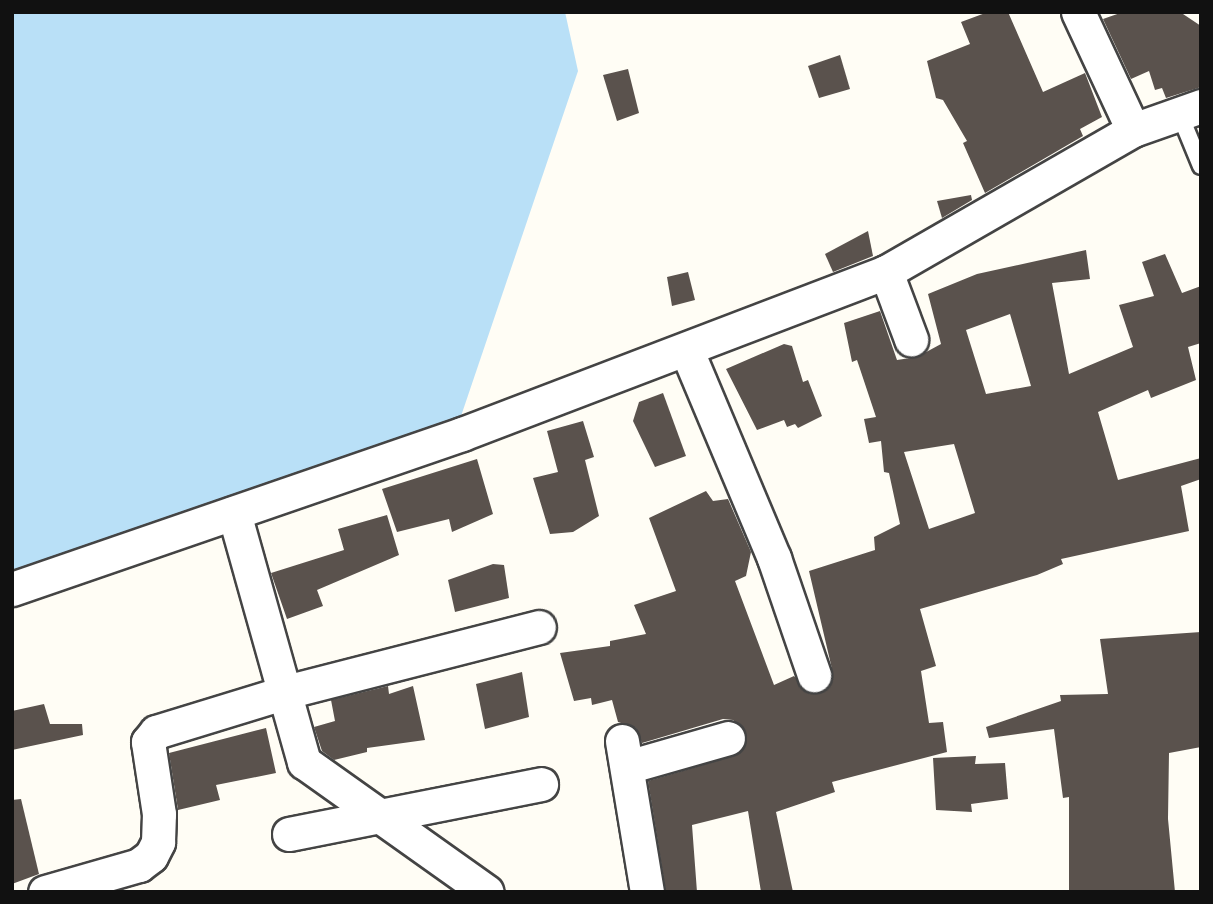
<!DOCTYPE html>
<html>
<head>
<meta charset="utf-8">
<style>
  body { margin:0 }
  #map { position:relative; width:1213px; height:904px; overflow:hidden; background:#fffdf5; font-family:Literata,serif }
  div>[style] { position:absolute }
  .water>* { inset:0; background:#b9e0f7 }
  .building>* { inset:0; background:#5a524d }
  .roads { filter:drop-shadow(2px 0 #444) drop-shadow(-2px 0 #444) drop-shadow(0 2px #444) drop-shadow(0 -2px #444) }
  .lane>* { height:16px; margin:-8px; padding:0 8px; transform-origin:8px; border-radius:8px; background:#fff }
  .street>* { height:33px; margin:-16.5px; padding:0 16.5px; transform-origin:16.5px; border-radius:16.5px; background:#fff }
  span { translate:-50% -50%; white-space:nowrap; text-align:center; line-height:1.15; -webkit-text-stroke:7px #fff; paint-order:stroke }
  .frame { position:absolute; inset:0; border:14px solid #111; pointer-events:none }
</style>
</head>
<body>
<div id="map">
  <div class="water">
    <i style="clip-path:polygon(12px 12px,565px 12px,578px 71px,459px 422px,12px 570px)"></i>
  </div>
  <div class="building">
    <i style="clip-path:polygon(988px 12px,1008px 12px,1043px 92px,1085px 73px,1102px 117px,1080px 129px,1083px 136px,985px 193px,963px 143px,967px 141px,943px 100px,936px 98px,927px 61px,970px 44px,961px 22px)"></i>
    <i style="clip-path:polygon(1123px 12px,1180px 12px,1201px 26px,1201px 87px,1166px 98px,1162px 88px,1155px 90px,1149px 71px,1131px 79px,1103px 19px)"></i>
    <i style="clip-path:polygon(840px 55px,850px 89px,819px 98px,808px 66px)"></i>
    <i style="clip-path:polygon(628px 69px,639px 113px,617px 121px,603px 75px)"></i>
    <i style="clip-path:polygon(971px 195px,972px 200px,942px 218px,937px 201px)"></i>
    <i style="clip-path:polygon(868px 231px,873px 256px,833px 272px,825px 254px)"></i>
    <i style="clip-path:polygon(evenodd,1086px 250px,1090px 279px,1052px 283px,1069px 374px,1133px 347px,1119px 305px,1154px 296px,1142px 262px,1165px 254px,1182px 293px,1201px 286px,1201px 343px,1188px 347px,1196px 380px,1151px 398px,1148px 390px,1098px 412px,1118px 480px,1201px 458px,1201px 479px,1181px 486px,1189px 531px,1061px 559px,1063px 564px,1037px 575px,920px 609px,936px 666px,921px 671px,929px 723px,943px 722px,947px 752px,832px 782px,835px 792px,776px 812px,793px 892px,761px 892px,748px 811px,692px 825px,697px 892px,666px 892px,648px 781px,734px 756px,746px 743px,746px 732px,733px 720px,723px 719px,642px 743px,636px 728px,618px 722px,612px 700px,592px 705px,591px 698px,574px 701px,560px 653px,610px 646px,610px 641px,646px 634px,634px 605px,676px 591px,649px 518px,706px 491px,713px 501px,728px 499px,751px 552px,746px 576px,735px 581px,774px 685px,794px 676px,810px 694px,828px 688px,832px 669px,809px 571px,875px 550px,874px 537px,900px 524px,889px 473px,884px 472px,881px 441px,869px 443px,864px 419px,876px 417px,857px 360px,852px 362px,844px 323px,880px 311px,897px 360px,917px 357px,941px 344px,928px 294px,977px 274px,1086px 250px,1010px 314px,1031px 386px,986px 394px,966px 330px,1010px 314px,1086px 250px,954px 444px,975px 513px,929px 529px,904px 452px,954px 444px)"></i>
    <i style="clip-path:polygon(688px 272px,695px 300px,672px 306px,667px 277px)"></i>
    <i style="clip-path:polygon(784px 344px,792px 346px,803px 382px,808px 380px,822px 416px,798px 428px,795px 424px,787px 427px,784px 420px,757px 430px,726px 369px)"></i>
    <i style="clip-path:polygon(663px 393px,686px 456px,655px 467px,633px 421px,639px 402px)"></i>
    <i style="clip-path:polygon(583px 421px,594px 457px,585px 460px,599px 516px,573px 532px,550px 534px,533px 478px,558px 472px,547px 431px)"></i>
    <i style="clip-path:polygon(477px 459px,493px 514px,452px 532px,449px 519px,397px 532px,382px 489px)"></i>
    <i style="clip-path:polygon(387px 515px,399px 555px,317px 590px,323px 606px,287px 619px,271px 573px,344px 550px,338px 529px)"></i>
    <i style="clip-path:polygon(493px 564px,504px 565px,509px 598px,455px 612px,448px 580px)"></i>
    <i style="clip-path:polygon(1201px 632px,1201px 747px,1169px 753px,1168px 819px,1175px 892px,1069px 892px,1069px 797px,1063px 798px,1054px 729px,989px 738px,986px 727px,1061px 701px,1060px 695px,1108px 694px,1100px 639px)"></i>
    <i style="clip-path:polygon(522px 672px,529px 717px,485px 729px,476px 684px)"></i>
    <i style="clip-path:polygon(388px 686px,389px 694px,413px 686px,425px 740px,367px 748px,367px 752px,334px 760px,322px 751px,314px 727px,335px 721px,331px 700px)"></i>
    <i style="clip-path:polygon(44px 704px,50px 724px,82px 724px,83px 735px,12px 750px,12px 711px)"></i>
    <i style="clip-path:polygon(266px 728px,276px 773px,216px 785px,220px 800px,178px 810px,169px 753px)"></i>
    <i style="clip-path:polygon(976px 756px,975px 764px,1005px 763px,1008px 799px,971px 804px,972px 812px,936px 810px,933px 758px)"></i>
    <i style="clip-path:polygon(21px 799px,39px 874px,12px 884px,12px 800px)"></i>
  </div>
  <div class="roads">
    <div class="lane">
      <i style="left:1180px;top:115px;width:55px;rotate:67.6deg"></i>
    </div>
    <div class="street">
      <i style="left:1078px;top:12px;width:130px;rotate:65deg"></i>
      <i style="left:886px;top:272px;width:72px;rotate:69.5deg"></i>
      <i style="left:687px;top:351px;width:225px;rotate:67.2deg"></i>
      <i style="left:774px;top:558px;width:124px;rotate:71.1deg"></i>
      <i style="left:234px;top:513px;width:259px;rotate:74.3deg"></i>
      <i style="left:304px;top:762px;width:224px;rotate:35.4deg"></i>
      <i style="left:12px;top:589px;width:476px;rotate:-19deg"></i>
      <i style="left:462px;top:434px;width:454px;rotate:-20.9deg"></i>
      <i style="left:886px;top:272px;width:285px;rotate:-29.9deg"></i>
      <i style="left:1133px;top:130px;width:72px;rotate:-19.4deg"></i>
      <i style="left:622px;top:741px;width:153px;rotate:80.6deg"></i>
      <i style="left:627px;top:767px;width:105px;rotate:-16deg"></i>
      <i style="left:289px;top:834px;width:257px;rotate:-11.2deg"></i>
      <i style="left:45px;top:892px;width:98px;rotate:-16deg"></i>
      <i style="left:139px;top:865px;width:15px;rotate:-37deg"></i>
      <i style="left:151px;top:856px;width:16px;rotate:-63deg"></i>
      <i style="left:158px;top:842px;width:28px;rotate:-88deg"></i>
      <i style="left:159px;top:814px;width:73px;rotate:-98.7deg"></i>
      <i style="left:148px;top:742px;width:13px;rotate:-51deg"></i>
      <i style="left:156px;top:732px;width:136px;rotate:-17.1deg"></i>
      <i style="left:286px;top:692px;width:261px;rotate:-14.4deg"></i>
    </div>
  </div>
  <div class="frame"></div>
</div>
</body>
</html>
